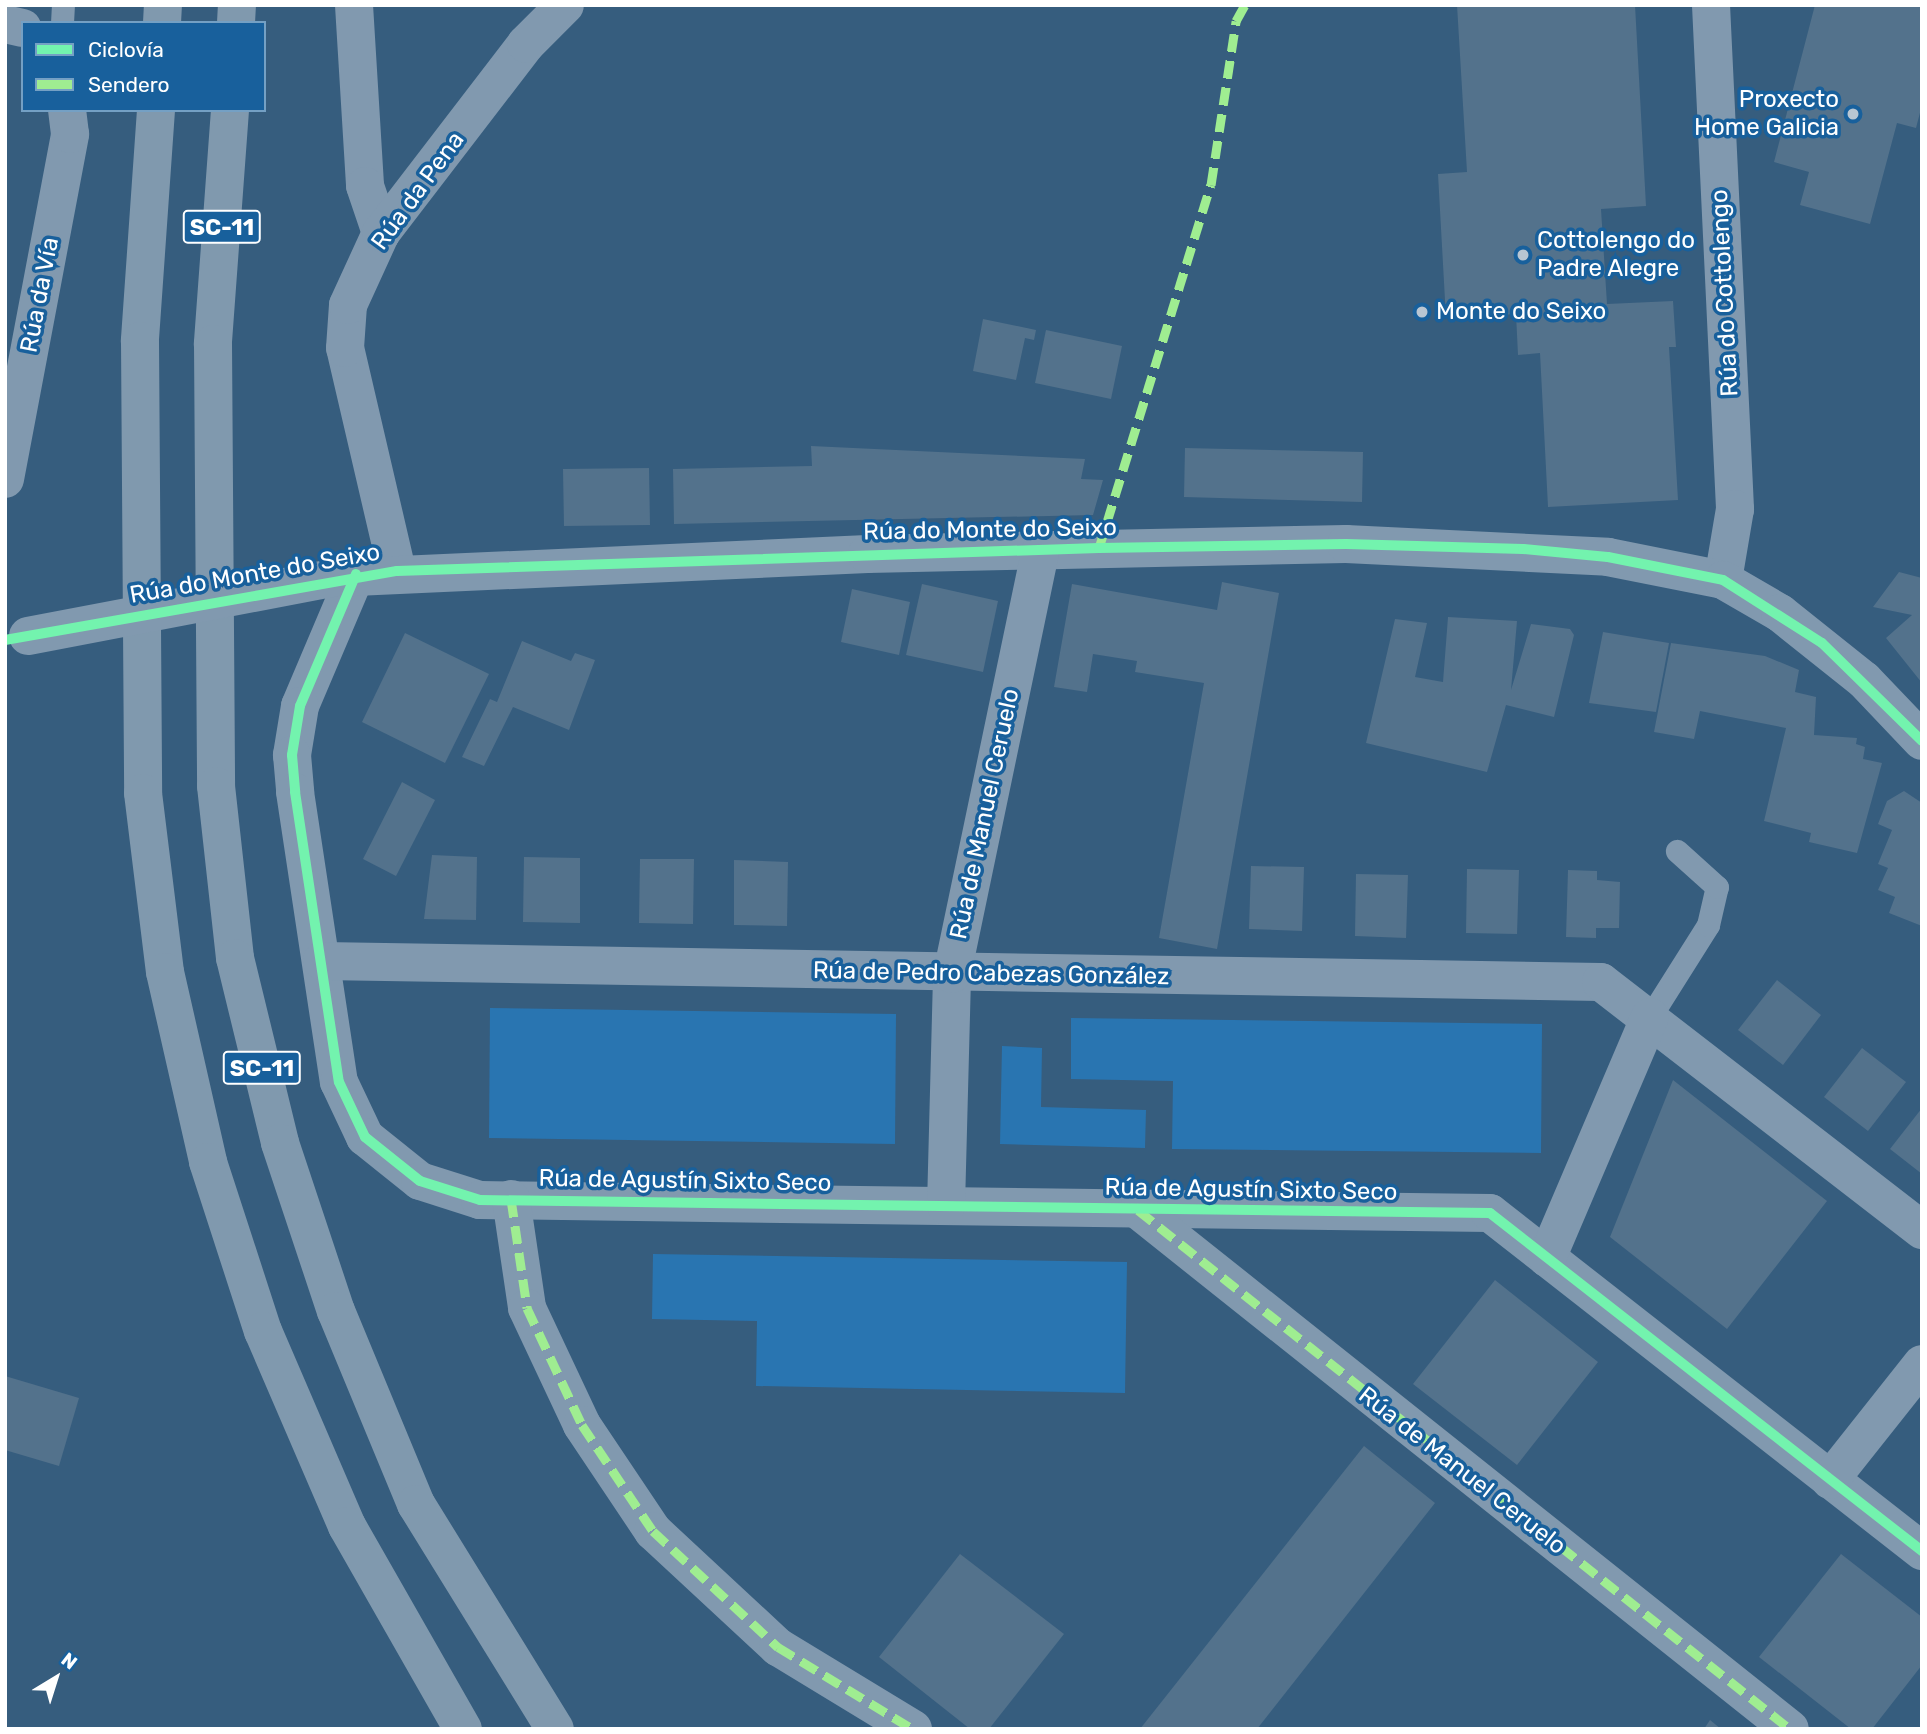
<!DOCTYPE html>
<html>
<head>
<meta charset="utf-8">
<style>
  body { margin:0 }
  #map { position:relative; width:1927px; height:1734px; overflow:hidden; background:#365d7e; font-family:Rubik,sans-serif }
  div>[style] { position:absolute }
  .green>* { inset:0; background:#2975b1 }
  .building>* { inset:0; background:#53728c }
  .lane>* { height:23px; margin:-11.5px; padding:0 11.5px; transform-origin:11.5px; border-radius:11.5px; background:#8199af }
  .street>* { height:38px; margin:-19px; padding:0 19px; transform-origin:19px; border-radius:19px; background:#8199af }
  .highway>* { height:38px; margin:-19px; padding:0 19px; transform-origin:19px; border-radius:19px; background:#8099ae }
  .street-bridge>* { height:38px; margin:-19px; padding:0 19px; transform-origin:19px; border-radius:19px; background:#8199af }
  .quiet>* { height:9px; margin-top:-4.5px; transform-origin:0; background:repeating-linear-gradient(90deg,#9fed91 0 18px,transparent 0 27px) }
  .cycleway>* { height:10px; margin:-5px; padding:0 5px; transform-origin:5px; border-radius:5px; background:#73f3ae }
  .dots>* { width:19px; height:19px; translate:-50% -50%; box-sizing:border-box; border:4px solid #18609c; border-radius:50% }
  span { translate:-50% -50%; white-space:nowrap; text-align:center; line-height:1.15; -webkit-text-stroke:7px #18609c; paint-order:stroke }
  .shield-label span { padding:2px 5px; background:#18609c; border:2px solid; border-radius:5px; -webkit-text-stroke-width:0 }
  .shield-label { font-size:23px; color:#fff; font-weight:700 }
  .poi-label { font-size:24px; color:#fff }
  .right { translate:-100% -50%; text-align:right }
  .left { translate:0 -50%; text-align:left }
  .street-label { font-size:24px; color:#fff }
  .frame { position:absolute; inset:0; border:7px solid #fff; pointer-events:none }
  .legend { position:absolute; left:21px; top:21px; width:245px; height:91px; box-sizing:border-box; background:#18609c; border:2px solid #74a0c4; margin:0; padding:9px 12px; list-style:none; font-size:21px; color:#fff }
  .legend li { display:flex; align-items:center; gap:14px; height:35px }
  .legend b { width:35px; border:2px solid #74a0c4 }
  .north { position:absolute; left:21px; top:1643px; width:70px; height:70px; -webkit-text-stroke:5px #18609c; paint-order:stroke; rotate:38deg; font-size:19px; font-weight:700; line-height:28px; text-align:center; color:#fff }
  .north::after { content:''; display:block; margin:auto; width:24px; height:32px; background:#fff; clip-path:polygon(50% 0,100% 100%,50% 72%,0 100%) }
</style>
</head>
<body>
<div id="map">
  <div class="green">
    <i style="clip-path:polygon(490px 1008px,896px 1014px,895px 1144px,489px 1138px)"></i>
    <i style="clip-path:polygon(1071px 1018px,1542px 1024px,1541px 1153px,1172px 1149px,1173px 1081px,1071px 1079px)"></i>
    <i style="clip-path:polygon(1002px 1046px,1042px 1048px,1041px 1107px,1146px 1110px,1145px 1148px,1000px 1144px)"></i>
    <i style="clip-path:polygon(653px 1254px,1127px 1262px,1125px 1393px,756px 1386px,757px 1321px,652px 1319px)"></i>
  </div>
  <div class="building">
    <i style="clip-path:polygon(1457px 5px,1635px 5px,1646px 206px,1601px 209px,1607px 304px,1673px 301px,1676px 347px,1669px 347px,1678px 500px,1548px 507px,1540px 353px,1518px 355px,1516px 314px,1446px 318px,1438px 174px,1467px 172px)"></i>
    <i style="clip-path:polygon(1815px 5px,1922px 5px,1922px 105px,1916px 128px,1897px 123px,1870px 224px,1800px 205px,1809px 172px,1774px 162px)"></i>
    <i style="clip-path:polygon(983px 319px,1036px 330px,1034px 340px,1025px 338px,1016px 380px,973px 371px)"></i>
    <i style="clip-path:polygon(1046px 330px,1122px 346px,1111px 399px,1035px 383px)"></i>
    <i style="clip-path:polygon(811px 446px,1085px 459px,1081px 479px,1103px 480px,1093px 515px,674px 524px,673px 469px,812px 466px)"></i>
    <i style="clip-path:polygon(1185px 448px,1363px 452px,1362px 502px,1184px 497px)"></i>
    <i style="clip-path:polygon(649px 468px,650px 525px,564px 526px,563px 469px)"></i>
    <i style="clip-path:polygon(1899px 572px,1922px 578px,1922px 683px,1886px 638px,1912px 615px,1873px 607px)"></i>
    <i style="clip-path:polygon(1222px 582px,1279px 593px,1217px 949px,1159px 938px,1204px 683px,1135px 672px,1137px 661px,1093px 654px,1087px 692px,1054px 687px,1072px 584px,1217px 610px)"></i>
    <i style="clip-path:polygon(922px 584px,998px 601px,983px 672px,906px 655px)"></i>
    <i style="clip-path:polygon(852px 589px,910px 602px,899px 655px,841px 642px)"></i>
    <i style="clip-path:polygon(1448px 617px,1517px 621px,1511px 690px,1531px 624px,1570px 629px,1574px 635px,1554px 717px,1506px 705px,1487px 772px,1366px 743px,1395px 619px,1427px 623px,1415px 677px,1443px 682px)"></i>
    <i style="clip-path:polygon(1603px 632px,1669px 643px,1656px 712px,1589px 703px)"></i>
    <i style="clip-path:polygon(405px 633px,489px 674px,445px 763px,362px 722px)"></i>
    <i style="clip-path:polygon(522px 641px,571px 661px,575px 653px,595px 660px,569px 730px,513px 707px,484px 766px,462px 757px,490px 699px,497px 702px)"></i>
    <i style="clip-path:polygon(1671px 643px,1765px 656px,1799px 670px,1795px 692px,1816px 697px,1814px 735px,1857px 738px,1856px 744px,1865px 747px,1863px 759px,1882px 763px,1857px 853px,1809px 842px,1811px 833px,1764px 821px,1786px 728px,1700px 711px,1694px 739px,1654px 732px)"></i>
    <i style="clip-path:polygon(402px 782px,435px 800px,396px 876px,363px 859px)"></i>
    <i style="clip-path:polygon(1904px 791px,1922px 803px,1922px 926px,1889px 913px,1895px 897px,1878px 890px,1888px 868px,1878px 864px,1892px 830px,1878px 824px,1887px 801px)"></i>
    <i style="clip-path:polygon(432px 855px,477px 857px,476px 920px,424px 919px)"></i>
    <i style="clip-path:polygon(524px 857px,580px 858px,580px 923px,523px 922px)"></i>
    <i style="clip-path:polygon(640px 859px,694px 859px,693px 924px,639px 923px)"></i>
    <i style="clip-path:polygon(734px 860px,788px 862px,787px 926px,734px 925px)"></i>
    <i style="clip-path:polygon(1251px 866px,1304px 867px,1302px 931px,1249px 929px)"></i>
    <i style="clip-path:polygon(1467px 869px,1519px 870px,1517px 934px,1466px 933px)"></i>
    <i style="clip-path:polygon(1568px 870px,1597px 871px,1597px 880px,1620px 882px,1619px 928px,1596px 928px,1596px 938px,1566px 937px)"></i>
    <i style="clip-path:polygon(1356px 874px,1408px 875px,1406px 938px,1355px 936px)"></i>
    <i style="clip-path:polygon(1777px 980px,1821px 1015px,1783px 1065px,1738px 1030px)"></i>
    <i style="clip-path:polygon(1862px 1048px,1906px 1082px,1868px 1131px,1824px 1097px)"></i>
    <i style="clip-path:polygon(1673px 1080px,1827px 1201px,1727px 1329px,1610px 1237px)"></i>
    <i style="clip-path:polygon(1922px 1108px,1922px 1174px,1890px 1149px)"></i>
    <i style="clip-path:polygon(1495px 1280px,1598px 1362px,1517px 1465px,1413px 1384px)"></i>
    <i style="clip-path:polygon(5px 1376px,79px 1398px,59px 1466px,5px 1450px)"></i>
    <i style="clip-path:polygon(1364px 1446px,1435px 1503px,1257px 1729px,1140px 1729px)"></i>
    <i style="clip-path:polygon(960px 1554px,1064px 1634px,989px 1729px,970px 1729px,879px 1657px)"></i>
    <i style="clip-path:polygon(1841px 1554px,1922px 1617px,1922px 1665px,1872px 1729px,1851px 1729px,1759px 1657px)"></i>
    <i style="clip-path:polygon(1710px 1720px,1721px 1729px,1704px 1729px)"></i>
  </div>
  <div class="lane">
    <i style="left:62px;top:23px;width:18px;rotate:-87deg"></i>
    <i style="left:1650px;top:1017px;width:109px;rotate:-57.8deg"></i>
    <i style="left:1708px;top:925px;width:39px;rotate:-77deg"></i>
    <i style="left:1717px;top:887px;width:54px;rotate:-138deg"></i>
  </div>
  <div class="street">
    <i style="left:354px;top:5px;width:181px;rotate:86.5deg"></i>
    <i style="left:365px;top:186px;width:50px;rotate:71.2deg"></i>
    <i style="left:1711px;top:5px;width:505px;rotate:87.27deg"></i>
    <i style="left:1735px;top:509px;width:72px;rotate:99.6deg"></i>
    <i style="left:5px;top:24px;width:18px;rotate:13deg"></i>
    <i style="left:5px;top:479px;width:351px;rotate:-79.3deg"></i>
    <i style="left:70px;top:134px;width:24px;rotate:-97deg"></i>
    <i style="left:397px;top:571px;width:229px;rotate:-103.1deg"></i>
    <i style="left:345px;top:348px;width:43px;rotate:-86deg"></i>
    <i style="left:348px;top:305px;width:79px;rotate:-65.4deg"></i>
    <i style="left:381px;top:233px;width:238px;rotate:-52.5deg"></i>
    <i style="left:526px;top:44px;width:55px;rotate:-45deg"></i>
    <i style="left:356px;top:574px;width:143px;rotate:113deg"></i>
    <i style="left:300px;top:706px;width:50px;rotate:99.3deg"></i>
    <i style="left:292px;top:755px;width:37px;rotate:85deg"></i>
    <i style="left:295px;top:792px;width:293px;rotate:81.4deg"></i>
    <i style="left:339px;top:1082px;width:61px;rotate:64.7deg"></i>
    <i style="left:365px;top:1137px;width:70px;rotate:38.7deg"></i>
    <i style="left:420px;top:1181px;width:63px;rotate:17.6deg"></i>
    <i style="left:480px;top:1200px;width:1010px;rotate:0.74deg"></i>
    <i style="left:1490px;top:1213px;width:549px;rotate:38.04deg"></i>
    <i style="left:333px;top:578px;width:535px;rotate:-2.57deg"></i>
    <i style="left:867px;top:554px;width:479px;rotate:-1.2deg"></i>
    <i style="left:1346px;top:544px;width:262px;rotate:2.8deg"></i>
    <i style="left:1608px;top:557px;width:117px;rotate:11.3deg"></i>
    <i style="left:1723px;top:580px;width:66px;rotate:30.1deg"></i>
    <i style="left:1780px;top:613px;width:107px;rotate:38.6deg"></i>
    <i style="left:1864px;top:680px;width:84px;rotate:46.4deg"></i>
    <i style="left:322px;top:961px;width:1279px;rotate:0.94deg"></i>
    <i style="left:1601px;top:982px;width:406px;rotate:37.7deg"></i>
    <i style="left:511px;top:1199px;width:110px;rotate:81.6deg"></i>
    <i style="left:527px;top:1308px;width:129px;rotate:64.8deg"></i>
    <i style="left:582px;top:1425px;width:128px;rotate:56.2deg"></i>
    <i style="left:653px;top:1531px;width:171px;rotate:42.9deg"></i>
    <i style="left:778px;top:1647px;width:158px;rotate:31.3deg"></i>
    <i style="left:946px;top:1206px;width:232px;rotate:-88.5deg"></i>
    <i style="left:952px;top:974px;width:432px;rotate:-78.2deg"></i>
    <i style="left:1138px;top:1210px;width:833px;rotate:38.52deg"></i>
    <i style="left:1547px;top:1258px;width:262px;rotate:-66.9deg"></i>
    <i style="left:1830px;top:1480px;width:148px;rotate:-51.6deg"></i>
  </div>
  <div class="highway">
    <i style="left:162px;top:23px;width:18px;rotate:-87deg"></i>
    <i style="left:236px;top:23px;width:18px;rotate:-87deg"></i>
    <i style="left:156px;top:110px;width:232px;rotate:94deg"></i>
    <i style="left:140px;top:341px;width:452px;rotate:89.6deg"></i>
    <i style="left:143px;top:793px;width:180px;rotate:83deg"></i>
    <i style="left:165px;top:972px;width:195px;rotate:77.2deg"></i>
    <i style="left:208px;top:1162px;width:178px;rotate:72deg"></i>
    <i style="left:263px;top:1331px;width:212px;rotate:66.7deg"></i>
    <i style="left:347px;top:1526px;width:234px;rotate:60.3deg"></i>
    <i style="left:230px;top:110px;width:235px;rotate:94.2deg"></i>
    <i style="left:213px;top:344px;width:442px;rotate:89.6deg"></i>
    <i style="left:216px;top:786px;width:173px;rotate:83.7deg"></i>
    <i style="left:235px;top:958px;width:190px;rotate:76.3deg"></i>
    <i style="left:280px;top:1143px;width:177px;rotate:71.6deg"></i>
    <i style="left:336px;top:1311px;width:209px;rotate:67.5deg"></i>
    <i style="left:416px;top:1504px;width:264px;rotate:58.3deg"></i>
  </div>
  <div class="street-bridge">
    <i style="left:28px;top:636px;width:310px;rotate:-10.8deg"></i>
  </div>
  <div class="quiet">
    <i style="left:1099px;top:548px;width:380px;rotate:-72.9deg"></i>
    <i style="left:1211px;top:185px;width:166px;rotate:-81.3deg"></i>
    <i style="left:1236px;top:21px;width:18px;rotate:-61deg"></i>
    <i style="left:511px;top:1199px;width:110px;rotate:81.6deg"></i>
    <i style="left:527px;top:1308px;width:129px;rotate:64.8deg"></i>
    <i style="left:582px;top:1425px;width:128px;rotate:56.2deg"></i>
    <i style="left:653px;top:1531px;width:171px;rotate:42.9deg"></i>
    <i style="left:778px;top:1647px;width:158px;rotate:31.3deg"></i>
    <i style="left:1138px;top:1210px;width:833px;rotate:38.52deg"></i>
  </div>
  <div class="cycleway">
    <i style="left:356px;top:574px;width:143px;rotate:113deg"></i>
    <i style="left:300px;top:706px;width:50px;rotate:99.3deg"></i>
    <i style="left:292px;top:755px;width:37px;rotate:85deg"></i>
    <i style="left:295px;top:792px;width:293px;rotate:81.4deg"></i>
    <i style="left:339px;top:1082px;width:61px;rotate:64.7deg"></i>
    <i style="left:365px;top:1137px;width:70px;rotate:38.7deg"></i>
    <i style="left:420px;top:1181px;width:63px;rotate:17.6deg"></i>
    <i style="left:480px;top:1200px;width:1010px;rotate:0.74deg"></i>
    <i style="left:1490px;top:1213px;width:549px;rotate:38.04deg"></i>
    <i style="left:5px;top:640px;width:398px;rotate:-10deg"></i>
    <i style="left:397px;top:571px;width:702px;rotate:-1.88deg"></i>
    <i style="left:1099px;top:548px;width:247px;rotate:-0.9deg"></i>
    <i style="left:1346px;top:544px;width:177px;rotate:1.6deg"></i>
    <i style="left:1523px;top:549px;width:85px;rotate:5.4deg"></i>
    <i style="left:1608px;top:557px;width:117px;rotate:11.3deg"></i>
    <i style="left:1723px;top:580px;width:117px;rotate:32.5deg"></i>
    <i style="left:1822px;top:643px;width:140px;rotate:44.4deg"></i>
  </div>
  <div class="dots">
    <i style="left:1853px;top:114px;background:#b9c6d2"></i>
    <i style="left:1523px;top:255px;background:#b9c6d2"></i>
    <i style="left:1422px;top:312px;background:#b9c6d2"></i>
  </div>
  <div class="shield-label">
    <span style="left:222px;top:227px">SC-11</span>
    <span style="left:262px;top:1068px">SC-11</span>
  </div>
  <div class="poi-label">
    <span class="right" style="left:1839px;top:114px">Proxecto<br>Home Galicia</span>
    <span class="left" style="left:1537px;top:255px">Cottolengo do<br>Padre Alegre</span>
    <span class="left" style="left:1436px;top:312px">Monte do Seixo</span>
  </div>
  <div class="street-label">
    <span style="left:418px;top:191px;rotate:-54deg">Rúa da Pena</span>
    <span style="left:1725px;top:293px;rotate:-93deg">Rúa do Cottolengo</span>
    <span style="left:40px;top:295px;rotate:-79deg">Rúa da Vía</span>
    <span style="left:990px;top:530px;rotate:-1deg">Rúa do Monte do Seixo</span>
    <span style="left:255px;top:574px;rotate:-10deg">Rúa do Monte do Seixo</span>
    <span style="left:985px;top:814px;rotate:-78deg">Rúa de Manuel Ceruelo</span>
    <span style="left:991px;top:974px;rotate:1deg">Rúa de Pedro Cabezas González</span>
    <span style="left:685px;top:1181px;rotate:1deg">Rúa de Agustín Sixto Seco</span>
    <span style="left:1251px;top:1190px;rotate:1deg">Rúa de Agustín Sixto Seco</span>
    <span style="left:1462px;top:1471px;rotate:38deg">Rúa de Manuel Ceruelo</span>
  </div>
  <div class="frame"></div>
  <ul class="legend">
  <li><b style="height:9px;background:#73f3ae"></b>Ciclovía</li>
  <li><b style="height:9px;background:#9fed91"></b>Sendero</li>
  </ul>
  <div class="north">N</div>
</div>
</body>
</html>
